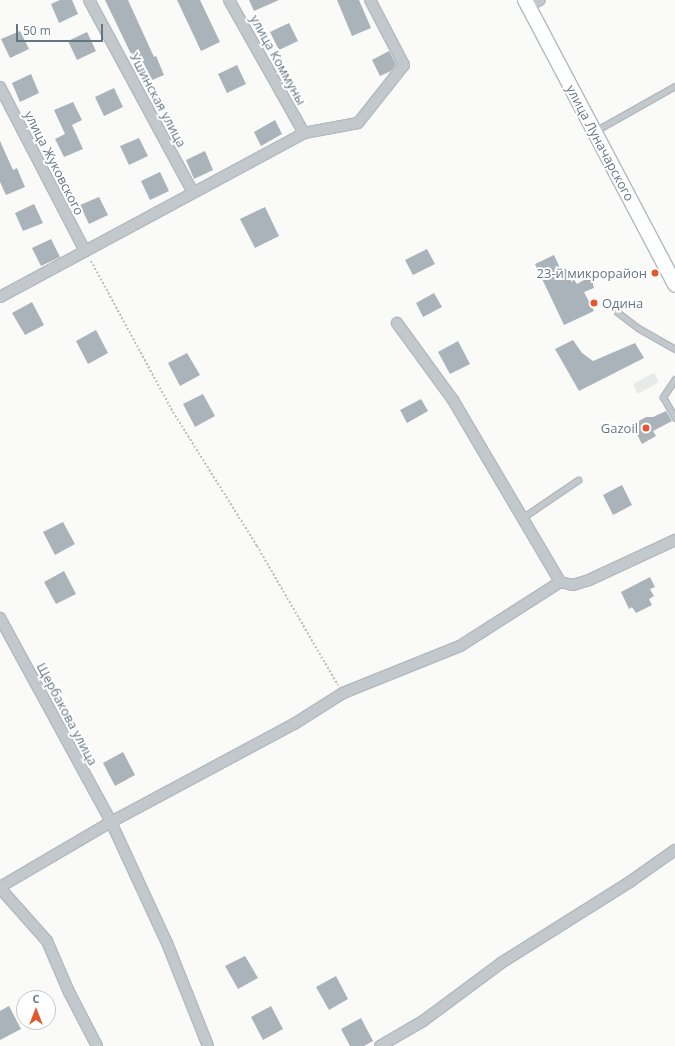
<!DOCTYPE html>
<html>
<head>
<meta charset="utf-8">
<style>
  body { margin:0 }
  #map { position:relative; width:675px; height:1046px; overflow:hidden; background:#fafaf8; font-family:"Open Sans",sans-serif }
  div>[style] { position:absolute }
  .built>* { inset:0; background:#e8e9e9 }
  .building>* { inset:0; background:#aab3b9 }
  .path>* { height:2px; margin-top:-1px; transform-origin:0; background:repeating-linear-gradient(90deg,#bbbfc2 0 2px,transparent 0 4px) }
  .roads { filter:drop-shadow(1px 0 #b3babf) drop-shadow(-1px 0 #b3babf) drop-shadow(0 1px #b3babf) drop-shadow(0 -1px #b3babf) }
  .service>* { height:5px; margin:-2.5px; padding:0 2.5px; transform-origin:2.5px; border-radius:2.5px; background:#c3c8cc }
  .minor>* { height:10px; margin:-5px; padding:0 5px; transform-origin:5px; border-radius:5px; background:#c3c8cc }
  .secondary>* { height:14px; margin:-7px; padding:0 7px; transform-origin:7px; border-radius:7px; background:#fff }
  .dots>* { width:11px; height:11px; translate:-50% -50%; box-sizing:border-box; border:2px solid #fff; border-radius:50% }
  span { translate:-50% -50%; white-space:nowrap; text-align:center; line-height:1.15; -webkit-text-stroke:4px #fff; paint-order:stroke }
  .street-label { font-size:13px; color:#657683 }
  .poi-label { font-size:13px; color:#657683 }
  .right { translate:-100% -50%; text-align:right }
  .left { translate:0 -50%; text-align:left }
  .north { position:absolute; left:16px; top:990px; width:40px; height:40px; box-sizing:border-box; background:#fff; border:1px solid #c1c8cd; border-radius:50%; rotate:0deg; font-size:11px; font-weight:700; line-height:16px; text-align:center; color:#657683 }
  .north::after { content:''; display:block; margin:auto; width:14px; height:18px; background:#e4572e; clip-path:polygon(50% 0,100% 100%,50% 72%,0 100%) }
  .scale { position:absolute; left:16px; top:24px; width:87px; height:18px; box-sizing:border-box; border:2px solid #657683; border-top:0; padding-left:5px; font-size:12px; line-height:14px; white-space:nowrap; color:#657683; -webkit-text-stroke:3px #fff; paint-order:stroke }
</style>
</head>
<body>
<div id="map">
  <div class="built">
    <i style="clip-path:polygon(654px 373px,659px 382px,638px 394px,633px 384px)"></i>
  </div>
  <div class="building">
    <i style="clip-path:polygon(60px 0,72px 0,78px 14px,59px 23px,51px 4px)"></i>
    <i style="clip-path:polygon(105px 0,128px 0,154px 57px,156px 56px,164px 75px,145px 83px)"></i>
    <i style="clip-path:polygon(177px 0,200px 0,220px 42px,201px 51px)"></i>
    <i style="clip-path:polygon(249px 0,279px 0,254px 11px)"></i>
    <i style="clip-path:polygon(337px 0,359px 0,371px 28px,352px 36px)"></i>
    <i style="clip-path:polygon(289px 23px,298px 41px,279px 50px,270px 32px)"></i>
    <i style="clip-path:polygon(20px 31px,29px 49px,10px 58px,1px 39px)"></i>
    <i style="clip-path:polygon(87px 32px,96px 51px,77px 60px,68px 41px)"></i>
    <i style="clip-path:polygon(389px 51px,396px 64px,391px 71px,380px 76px,372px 60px)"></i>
    <i style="clip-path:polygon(237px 65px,246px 84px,227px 93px,218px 74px)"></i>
    <i style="clip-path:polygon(31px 74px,39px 93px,20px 102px,12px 83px)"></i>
    <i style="clip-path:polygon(114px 88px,123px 107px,104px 116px,95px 97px)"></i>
    <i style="clip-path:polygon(73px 102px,82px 120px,72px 125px,83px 149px,64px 157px,55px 139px,65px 134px,54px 110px)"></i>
    <i style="clip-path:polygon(275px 120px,282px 134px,261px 146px,254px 132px)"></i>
    <i style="clip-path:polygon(139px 138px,148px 156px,129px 165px,120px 146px)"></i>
    <i style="clip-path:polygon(0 141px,13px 170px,17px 168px,25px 187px,6px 195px,0 182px)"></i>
    <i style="clip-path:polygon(205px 151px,213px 170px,194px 179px,186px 160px)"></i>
    <i style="clip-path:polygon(160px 172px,169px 191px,150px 200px,141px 181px)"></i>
    <i style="clip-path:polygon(99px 197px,108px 215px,89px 224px,80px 205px)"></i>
    <i style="clip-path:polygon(34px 204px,43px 223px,23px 231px,15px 213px)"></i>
    <i style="clip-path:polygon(265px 207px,279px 236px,255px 248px,240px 219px)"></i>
    <i style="clip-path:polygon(51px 239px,60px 257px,41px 266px,32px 248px)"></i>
    <i style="clip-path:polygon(427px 249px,435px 264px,413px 275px,405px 260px)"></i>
    <i style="clip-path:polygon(554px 255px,560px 268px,567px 269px,577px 284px,591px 276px,594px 288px,584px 292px,594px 311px,564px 325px,535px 264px)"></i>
    <i style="clip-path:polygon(434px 293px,442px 307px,423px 317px,416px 303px)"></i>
    <i style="clip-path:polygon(32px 302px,44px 325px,25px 335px,12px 313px)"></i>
    <i style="clip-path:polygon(96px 330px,108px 353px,88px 364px,76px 341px)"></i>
    <i style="clip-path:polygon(573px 340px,582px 353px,593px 361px,635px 343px,644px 358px,579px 391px,555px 349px)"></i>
    <i style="clip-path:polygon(458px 341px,470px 364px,450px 374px,438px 352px)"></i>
    <i style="clip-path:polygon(187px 353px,200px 375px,180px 386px,168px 363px)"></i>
    <i style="clip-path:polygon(203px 394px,215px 416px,195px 427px,183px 404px)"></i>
    <i style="clip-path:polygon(421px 399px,428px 411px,407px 423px,400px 410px)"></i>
    <i style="clip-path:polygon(666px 411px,672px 421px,653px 431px,656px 436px,642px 444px,632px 425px,646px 417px,653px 417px)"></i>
    <i style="clip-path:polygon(622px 485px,632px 505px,613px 515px,603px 495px)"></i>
    <i style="clip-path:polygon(63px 522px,75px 544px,55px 555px,43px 532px)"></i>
    <i style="clip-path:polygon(64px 571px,76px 594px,56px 604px,44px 582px)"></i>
    <i style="clip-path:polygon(650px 577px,655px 587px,650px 589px,654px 596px,649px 599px,652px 605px,636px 613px,632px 607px,629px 609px,621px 592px)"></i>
    <i style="clip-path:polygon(123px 752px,135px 775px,115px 786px,103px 763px)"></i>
    <i style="clip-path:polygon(245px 956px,258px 978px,238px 989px,225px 966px)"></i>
    <i style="clip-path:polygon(336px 976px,348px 999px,329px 1010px,316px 987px)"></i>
    <i style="clip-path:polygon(9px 1006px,21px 1029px,0 1040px,0 1011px)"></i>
    <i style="clip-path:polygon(271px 1006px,283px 1029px,263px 1040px,251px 1017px)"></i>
    <i style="clip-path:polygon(361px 1018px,373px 1041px,364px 1046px,350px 1046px,341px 1029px)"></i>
  </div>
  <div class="path">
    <i style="left:91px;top:261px;width:172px;rotate:61.5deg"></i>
    <i style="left:173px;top:412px;width:158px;rotate:57.9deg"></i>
    <i style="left:257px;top:546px;width:161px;rotate:59.8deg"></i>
  </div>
  <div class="roads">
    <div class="service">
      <i style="left:595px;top:131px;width:92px;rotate:-29.4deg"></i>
      <i style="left:617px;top:312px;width:26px;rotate:37deg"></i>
      <i style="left:638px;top:328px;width:43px;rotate:29.6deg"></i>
      <i style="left:675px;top:379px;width:22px;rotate:124deg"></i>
      <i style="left:663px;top:397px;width:24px;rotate:60deg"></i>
      <i style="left:522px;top:518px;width:68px;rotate:-34.2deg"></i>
    </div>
    <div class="minor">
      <i style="left:89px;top:0;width:218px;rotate:61.6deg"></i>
      <i style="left:229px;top:0;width:153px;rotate:60.6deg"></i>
      <i style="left:528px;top:6px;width:13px;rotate:-27deg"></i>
      <i style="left:0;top:87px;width:185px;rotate:62.6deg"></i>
      <i style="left:0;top:297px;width:345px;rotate:-28.3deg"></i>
      <i style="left:304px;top:133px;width:55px;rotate:-10.5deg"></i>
      <i style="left:358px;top:123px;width:74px;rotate:-51.6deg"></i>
      <i style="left:404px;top:65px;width:73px;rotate:-117.6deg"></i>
      <i style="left:397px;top:323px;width:95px;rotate:54deg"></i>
      <i style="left:453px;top:400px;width:211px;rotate:59.5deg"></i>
      <i style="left:560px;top:582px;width:13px;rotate:13deg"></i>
      <i style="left:573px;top:585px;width:17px;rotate:-17deg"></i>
      <i style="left:589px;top:580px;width:95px;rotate:-24.9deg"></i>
      <i style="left:0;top:618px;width:232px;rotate:61.4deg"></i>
      <i style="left:111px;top:822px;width:133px;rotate:65.2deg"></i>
      <i style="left:167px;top:943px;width:111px;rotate:68.3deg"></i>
      <i style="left:0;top:887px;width:129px;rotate:-30.4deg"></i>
      <i style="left:111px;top:822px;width:208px;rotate:-28.2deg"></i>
      <i style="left:294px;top:724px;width:58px;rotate:-32.3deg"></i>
      <i style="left:343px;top:693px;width:126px;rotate:-21.9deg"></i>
      <i style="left:460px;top:646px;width:119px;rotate:-32.6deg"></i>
      <i style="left:0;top:888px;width:71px;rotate:48.4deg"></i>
      <i style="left:47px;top:941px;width:56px;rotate:66.7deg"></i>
      <i style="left:69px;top:992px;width:61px;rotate:62.6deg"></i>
      <i style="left:380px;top:1046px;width:50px;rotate:-30.2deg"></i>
      <i style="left:423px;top:1021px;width:97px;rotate:-36.6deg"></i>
      <i style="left:501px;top:963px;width:154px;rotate:-32.2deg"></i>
      <i style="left:631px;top:881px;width:54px;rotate:-35.2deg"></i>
    </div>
    <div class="secondary">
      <i style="left:525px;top:0;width:322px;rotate:62.2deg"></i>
    </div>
  </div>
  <div class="dots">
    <i style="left:655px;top:273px;background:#e4572e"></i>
    <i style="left:594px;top:303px;background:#e4572e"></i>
    <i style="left:646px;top:428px;background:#e4572e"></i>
  </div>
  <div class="street-label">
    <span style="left:278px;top:60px;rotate:61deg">улица Коммуны</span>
    <span style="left:158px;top:100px;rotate:62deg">Ушинская улица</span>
    <span style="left:600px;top:143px;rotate:62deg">улица Луначарского</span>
    <span style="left:54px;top:163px;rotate:63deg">улица Жуковского</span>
    <span style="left:67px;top:714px;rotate:62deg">Щербакова улица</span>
  </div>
  <div class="poi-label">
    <span class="right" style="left:647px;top:273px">23-й микрорайон</span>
    <span class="left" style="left:602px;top:303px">Одина</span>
    <span class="right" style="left:638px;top:428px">Gazoil</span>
  </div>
  <div class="north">С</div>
  <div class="scale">50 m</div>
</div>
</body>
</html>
